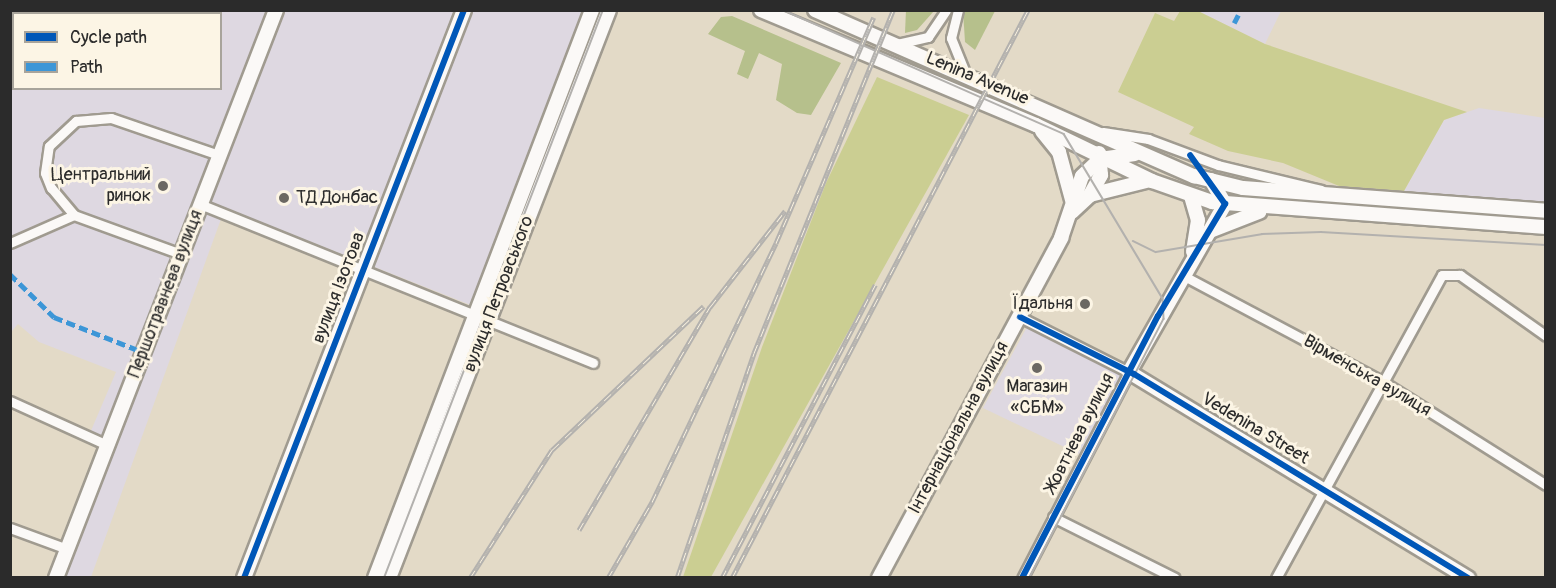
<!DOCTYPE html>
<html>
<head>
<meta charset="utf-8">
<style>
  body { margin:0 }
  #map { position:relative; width:1556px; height:588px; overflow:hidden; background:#e3dac7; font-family:Pangolin,sans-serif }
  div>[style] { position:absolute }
  .built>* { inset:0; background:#ded8e1 }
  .green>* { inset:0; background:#cbce92 }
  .forest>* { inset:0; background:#b6c08c }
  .roads { filter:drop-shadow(2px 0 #a09b90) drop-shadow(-2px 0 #a09b90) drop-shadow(0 2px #a09b90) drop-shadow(0 -2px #a09b90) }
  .street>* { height:9px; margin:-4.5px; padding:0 4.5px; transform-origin:4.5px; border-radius:4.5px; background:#fbf9f7 }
  .secondary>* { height:14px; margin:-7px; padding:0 7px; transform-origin:7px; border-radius:7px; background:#fbf9f7 }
  .tram>* { height:1.5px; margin:-0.75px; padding:0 0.75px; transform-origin:0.75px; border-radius:0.75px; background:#b3b1ae }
  .rail>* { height:5px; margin-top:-2.5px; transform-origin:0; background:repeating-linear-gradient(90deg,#fcf5e5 0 9px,#b3b1ae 0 18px); box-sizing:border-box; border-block:2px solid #b3b1ae }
  .quiet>* { height:4.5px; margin-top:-2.25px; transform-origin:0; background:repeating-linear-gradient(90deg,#3c96d7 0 9px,transparent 0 13.5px) }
  .cycleway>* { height:6px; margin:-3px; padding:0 3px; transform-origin:3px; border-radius:3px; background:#0057b8 }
  .dots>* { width:16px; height:16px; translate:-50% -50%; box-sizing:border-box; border:3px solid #fcf5e5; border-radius:50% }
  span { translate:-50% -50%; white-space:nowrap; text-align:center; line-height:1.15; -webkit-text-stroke:6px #fcf5e5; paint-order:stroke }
  .street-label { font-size:18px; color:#2b2b2b }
  .poi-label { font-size:18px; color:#2b2b2b }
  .right { translate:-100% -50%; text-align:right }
  .left { translate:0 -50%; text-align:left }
  .frame { position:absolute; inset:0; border:12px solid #2b2b2b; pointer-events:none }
  .legend { position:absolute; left:12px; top:12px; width:210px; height:78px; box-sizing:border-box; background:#fcf5e5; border:2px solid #a8a49b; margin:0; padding:8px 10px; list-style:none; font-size:18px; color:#2b2b2b }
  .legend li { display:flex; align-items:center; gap:12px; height:30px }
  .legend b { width:30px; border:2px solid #a8a49b }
</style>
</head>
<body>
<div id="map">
  <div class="built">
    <i style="clip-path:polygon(evenodd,11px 11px,586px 11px,473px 306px,225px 208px,91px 577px,61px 577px,111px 444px,90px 433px,116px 372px,39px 342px,18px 324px,11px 332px,11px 11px,14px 14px,220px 14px,220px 88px,14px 88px,14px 14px)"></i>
    <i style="clip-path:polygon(1198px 11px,1281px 11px,1265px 44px)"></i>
    <i style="clip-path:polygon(1479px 108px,1545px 118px,1545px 202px,1404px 191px,1444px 120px)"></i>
    <i style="clip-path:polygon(1028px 325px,1121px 374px,1079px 454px,983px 408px)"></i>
  </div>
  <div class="green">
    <i style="clip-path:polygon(1180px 11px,1198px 11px,1265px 44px,1467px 112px,1444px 120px,1404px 191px,1339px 186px,1283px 163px,1228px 151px,1189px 134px,1194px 127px,1118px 92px,1155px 13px,1174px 21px)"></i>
    <i style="clip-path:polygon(877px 77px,969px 115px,711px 577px,683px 577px,762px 347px,826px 183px)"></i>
  </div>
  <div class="forest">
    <i style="clip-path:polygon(906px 10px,934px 10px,934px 11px,917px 30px,905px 33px)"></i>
    <i style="clip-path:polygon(963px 11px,995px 11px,975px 50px,965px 42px)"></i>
    <i style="clip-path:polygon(732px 16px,841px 63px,811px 115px,797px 113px,776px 100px,782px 64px,759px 53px,748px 79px,737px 74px,745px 51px,708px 34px,721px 17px)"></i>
  </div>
  <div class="roads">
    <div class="street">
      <i style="left:958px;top:10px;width:29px;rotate:104deg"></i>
      <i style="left:951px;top:38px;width:38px;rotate:68deg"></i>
      <i style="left:897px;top:44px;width:32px;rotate:-13deg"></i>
      <i style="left:928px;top:37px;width:32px;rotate:-56deg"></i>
      <i style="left:1103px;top:132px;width:46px;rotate:8.8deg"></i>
      <i style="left:1148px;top:139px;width:75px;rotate:20.4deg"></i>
      <i style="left:1218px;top:165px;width:106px;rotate:13.6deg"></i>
      <i style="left:200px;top:204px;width:424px;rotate:22deg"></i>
      <i style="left:10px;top:243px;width:70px;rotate:-23.6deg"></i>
      <i style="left:181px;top:254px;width:114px;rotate:-160deg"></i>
      <i style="left:74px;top:215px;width:35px;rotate:-130deg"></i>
      <i style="left:51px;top:188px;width:16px;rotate:-112deg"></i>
      <i style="left:45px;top:173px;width:27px;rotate:-82deg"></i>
      <i style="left:49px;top:146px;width:37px;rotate:-43deg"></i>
      <i style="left:76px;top:121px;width:35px;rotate:-5deg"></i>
      <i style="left:111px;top:118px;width:114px;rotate:18.9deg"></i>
      <i style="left:1184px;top:276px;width:222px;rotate:28deg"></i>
      <i style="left:1380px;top:380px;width:196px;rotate:32.3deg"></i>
      <i style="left:1020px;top:317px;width:122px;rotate:26.8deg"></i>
      <i style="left:1129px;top:372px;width:232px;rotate:117.4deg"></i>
      <i style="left:10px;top:401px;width:107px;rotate:24.4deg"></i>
      <i style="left:1053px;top:517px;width:136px;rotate:26.6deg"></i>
      <i style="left:10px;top:528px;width:61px;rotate:20.2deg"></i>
      <i style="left:1276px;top:578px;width:345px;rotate:-61.3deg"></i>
      <i style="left:1442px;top:275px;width:18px"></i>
      <i style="left:1460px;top:275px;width:105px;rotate:35.3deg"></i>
    </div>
    <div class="secondary">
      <i style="left:761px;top:10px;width:298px;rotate:22.7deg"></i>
      <i style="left:1036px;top:125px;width:129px;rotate:25.8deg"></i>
      <i style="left:1152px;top:181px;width:64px;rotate:19.3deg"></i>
      <i style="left:1212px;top:202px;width:335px;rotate:4.3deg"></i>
      <i style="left:815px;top:10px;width:414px;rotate:23.7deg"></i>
      <i style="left:1194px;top:176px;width:50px;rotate:13.8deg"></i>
      <i style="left:1243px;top:188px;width:304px;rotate:4.3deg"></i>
      <i style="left:1042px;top:131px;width:27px;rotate:51deg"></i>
      <i style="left:1059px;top:152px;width:50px;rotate:74.8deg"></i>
      <i style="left:1211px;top:180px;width:28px;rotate:60deg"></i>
      <i style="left:1225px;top:204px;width:193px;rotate:119.7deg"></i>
      <i style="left:1129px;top:372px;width:397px;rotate:31.3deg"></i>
      <i style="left:1090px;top:195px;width:23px;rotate:-61deg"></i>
      <i style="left:1101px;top:175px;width:22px;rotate:-95deg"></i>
      <i style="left:1191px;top:196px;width:25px;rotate:74deg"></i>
      <i style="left:1198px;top:220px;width:32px;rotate:99deg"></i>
      <i style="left:1072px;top:212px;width:25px;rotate:-43deg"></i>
      <i style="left:1090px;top:195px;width:58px;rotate:-14deg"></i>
      <i style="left:1210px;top:231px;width:53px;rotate:-21.2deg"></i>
      <i style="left:56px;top:578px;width:609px;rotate:-68.83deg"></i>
      <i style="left:244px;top:578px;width:609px;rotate:-68.83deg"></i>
      <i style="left:375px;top:578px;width:608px;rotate:-69.09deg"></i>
      <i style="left:389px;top:578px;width:609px;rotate:-68.83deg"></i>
      <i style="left:879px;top:578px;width:386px;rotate:-61.8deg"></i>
      <i style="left:1061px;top:238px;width:65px;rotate:-71.3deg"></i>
      <i style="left:1082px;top:176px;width:25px;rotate:-43deg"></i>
      <i style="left:1100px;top:159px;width:35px;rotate:-8deg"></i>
    </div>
  </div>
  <div class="tram">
    <i style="left:783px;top:10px;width:307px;rotate:23.8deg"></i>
    <i style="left:1064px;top:134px;width:192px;rotate:59deg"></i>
    <i style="left:1163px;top:299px;width:20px;rotate:87deg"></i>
    <i style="left:1164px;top:319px;width:292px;rotate:117.4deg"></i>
    <i style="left:1133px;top:241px;width:25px;rotate:26deg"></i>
    <i style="left:1156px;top:252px;width:108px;rotate:-9.6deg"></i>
    <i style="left:1262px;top:234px;width:59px;rotate:-1.9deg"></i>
    <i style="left:1321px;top:232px;width:225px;rotate:3.3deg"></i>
    <i style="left:384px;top:578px;width:609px;rotate:-68.92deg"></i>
  </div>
  <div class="rail">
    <i style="left:579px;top:530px;width:259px;rotate:-59.6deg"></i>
    <i style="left:710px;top:307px;width:122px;rotate:-52deg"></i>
    <i style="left:470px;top:578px;width:152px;rotate:-57.4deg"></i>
    <i style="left:552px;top:450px;width:209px;rotate:-43.5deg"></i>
    <i style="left:608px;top:578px;width:88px;rotate:-59.9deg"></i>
    <i style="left:652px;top:502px;width:287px;rotate:-64.4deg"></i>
    <i style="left:776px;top:243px;width:246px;rotate:-66.6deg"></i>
    <i style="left:677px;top:578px;width:238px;rotate:-71.1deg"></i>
    <i style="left:754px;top:353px;width:370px;rotate:-67.9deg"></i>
    <i style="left:722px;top:578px;width:331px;rotate:-62.4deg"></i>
    <i style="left:732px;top:578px;width:640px;rotate:-62.47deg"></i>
  </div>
  <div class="quiet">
    <i style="left:67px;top:10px;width:4px;rotate:76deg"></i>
    <i style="left:1234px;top:23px;width:13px;rotate:-63deg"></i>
    <i style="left:10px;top:83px;width:5px;rotate:-37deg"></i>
    <i style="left:10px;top:274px;width:62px;rotate:44.3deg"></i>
    <i style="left:54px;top:317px;width:96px;rotate:21.5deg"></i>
  </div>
  <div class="cycleway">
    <i style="left:1020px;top:317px;width:127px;rotate:26.6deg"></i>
    <i style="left:1134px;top:374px;width:391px;rotate:31.4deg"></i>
    <i style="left:244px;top:578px;width:609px;rotate:-68.83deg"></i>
    <i style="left:1022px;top:578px;width:295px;rotate:-62.6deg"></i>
    <i style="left:1158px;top:316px;width:131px;rotate:-59.1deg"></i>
    <i style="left:1225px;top:204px;width:60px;rotate:-125.5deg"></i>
  </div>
  <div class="dots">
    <i style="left:163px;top:186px;background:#6b6862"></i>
    <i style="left:284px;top:198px;background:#6b6862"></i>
    <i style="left:1085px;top:304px;background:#6b6862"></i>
    <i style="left:1037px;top:368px;background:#6b6862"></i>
  </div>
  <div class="street-label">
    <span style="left:977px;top:79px;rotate:23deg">Lenina Avenue</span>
    <span style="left:339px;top:288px;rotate:-69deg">вулиця Ізотова</span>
    <span style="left:166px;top:294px;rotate:-69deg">Першотравнева вулиця</span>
    <span style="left:499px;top:294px;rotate:-69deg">вулиця Петровського</span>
    <span style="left:1367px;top:376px;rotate:30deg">Вірменська вулиця</span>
    <span style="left:959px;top:428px;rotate:-62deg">Інтернаціональна вулиця</span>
    <span style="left:1255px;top:429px;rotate:31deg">Vedenina Street</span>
    <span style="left:1080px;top:433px;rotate:-63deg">Жовтнева вулиця</span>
  </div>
  <div class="poi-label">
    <span class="right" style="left:151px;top:186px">Центральний<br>ринок</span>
    <span class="left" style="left:296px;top:198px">ТД Донбас</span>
    <span class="right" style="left:1073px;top:304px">Їдальня</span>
    <span style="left:1037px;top:398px">Магазин<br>«СБМ»</span>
  </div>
  <div class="frame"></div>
  <ul class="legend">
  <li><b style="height:8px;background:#0057b8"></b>Cycle path</li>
  <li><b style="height:8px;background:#3c96d7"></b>Path</li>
  </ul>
</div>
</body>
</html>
